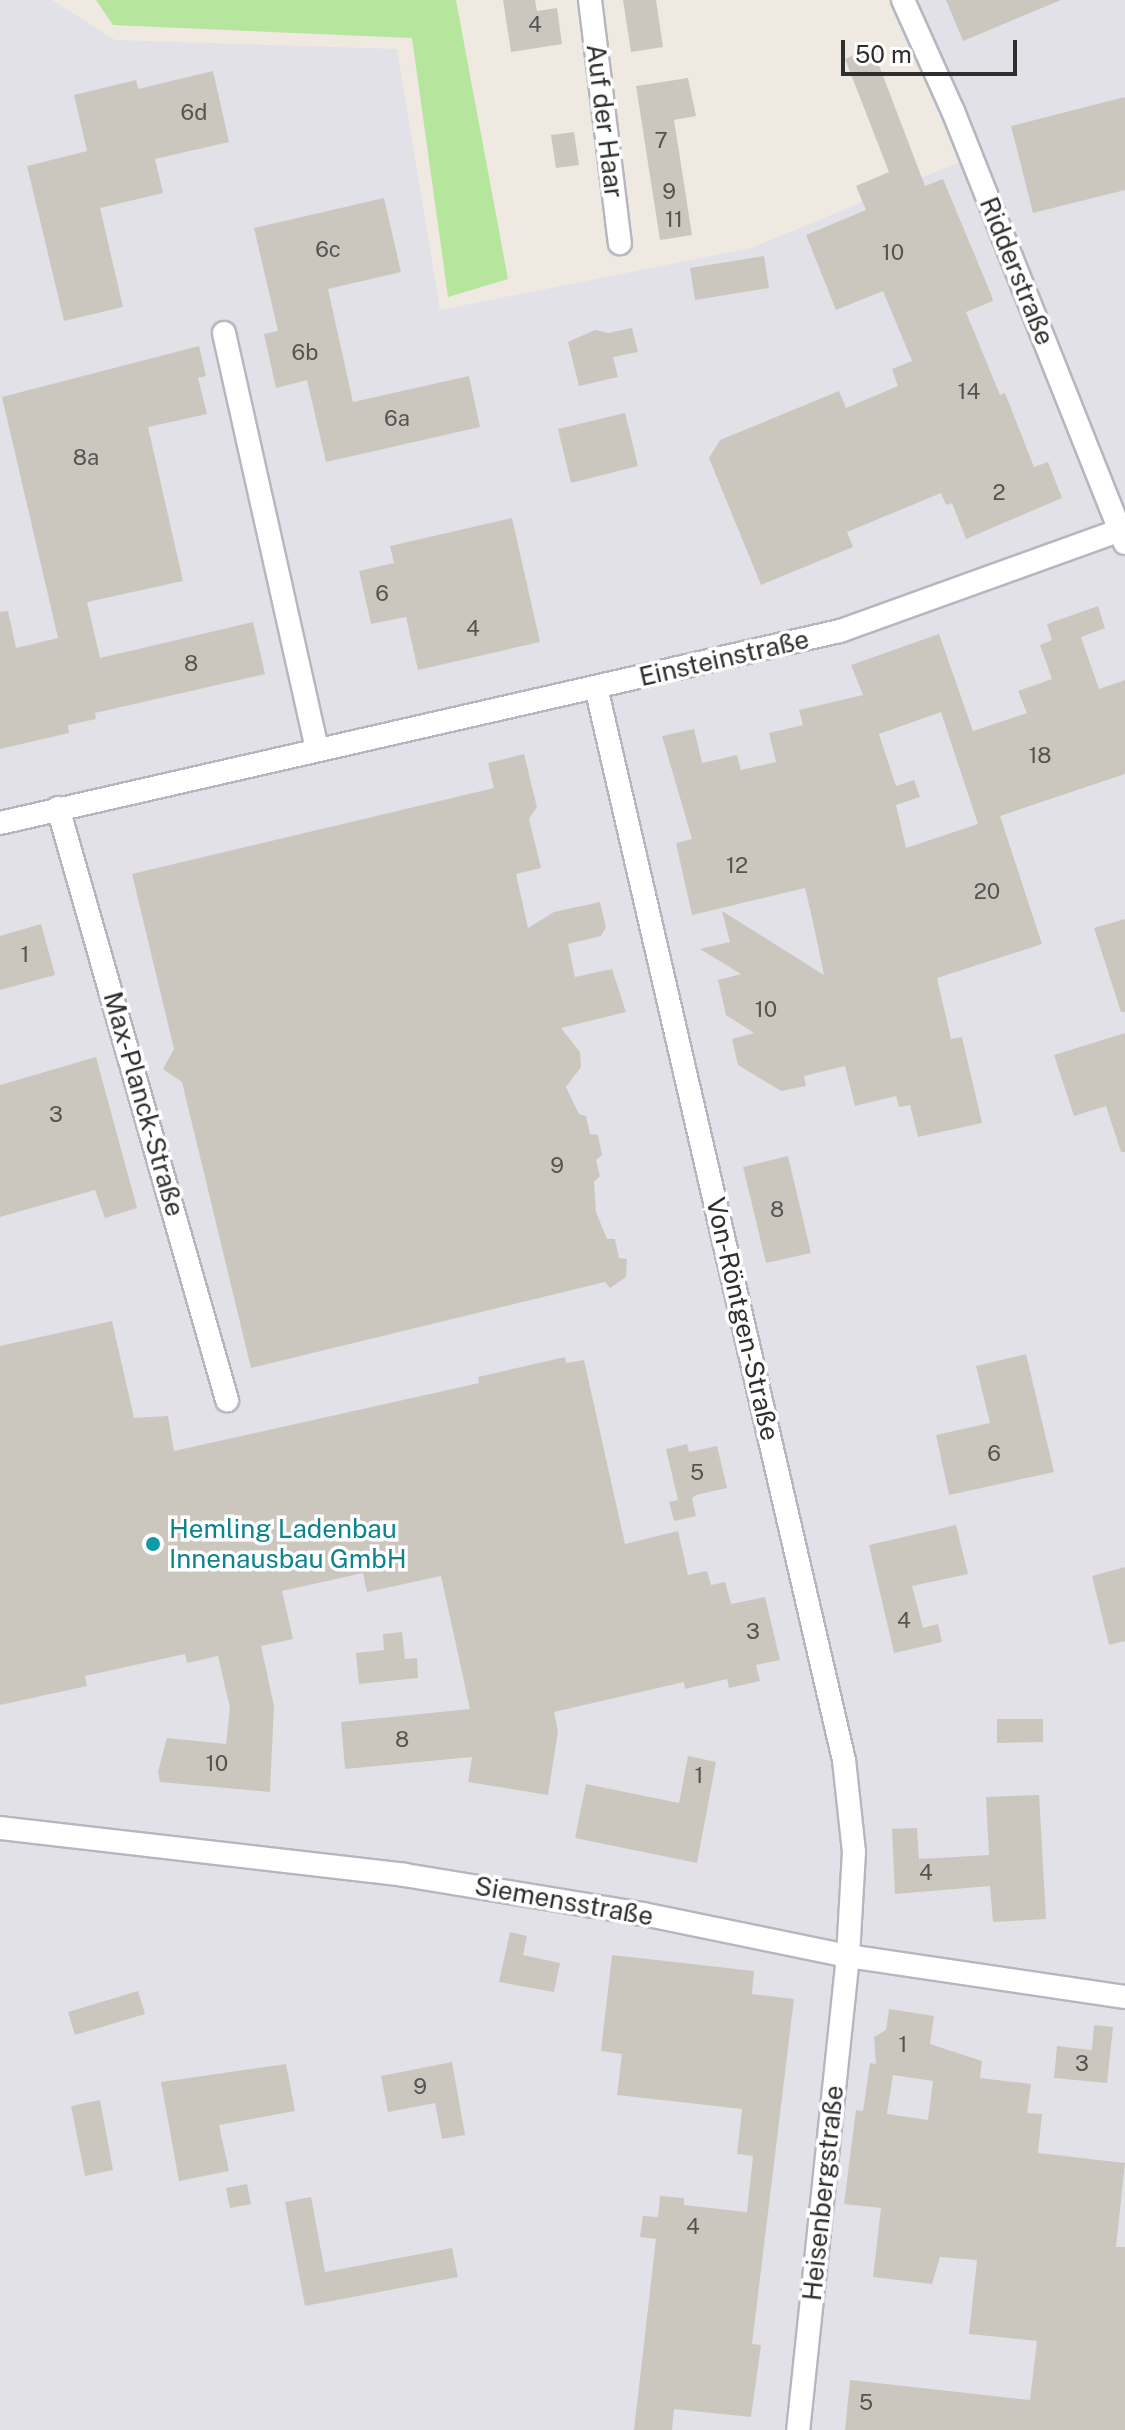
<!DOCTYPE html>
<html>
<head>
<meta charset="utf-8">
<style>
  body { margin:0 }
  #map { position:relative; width:1125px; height:2430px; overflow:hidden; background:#efe9e1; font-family:"Public Sans",sans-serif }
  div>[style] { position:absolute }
  .industrial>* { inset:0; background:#e3e1e8 }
  .green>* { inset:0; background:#b6e59e }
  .building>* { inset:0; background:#cbc7bf }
  .roads { filter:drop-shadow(2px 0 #b4b7c1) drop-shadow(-2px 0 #b4b7c1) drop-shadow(0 2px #b4b7c1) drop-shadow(0 -2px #b4b7c1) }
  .minor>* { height:22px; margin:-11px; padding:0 11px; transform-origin:11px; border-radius:11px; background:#fff }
  .dots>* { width:22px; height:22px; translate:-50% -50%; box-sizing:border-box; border:4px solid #fff; border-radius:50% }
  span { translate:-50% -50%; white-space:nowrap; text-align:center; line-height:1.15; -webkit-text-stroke:7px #fff; paint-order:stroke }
  .number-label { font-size:22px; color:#555452 }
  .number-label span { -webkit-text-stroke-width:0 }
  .street-label { font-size:26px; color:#2e2e2e }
  .culture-label { font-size:26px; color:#0d838f }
  .left { translate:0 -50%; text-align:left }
  .scale { position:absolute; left:841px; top:40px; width:176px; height:36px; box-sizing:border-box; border:4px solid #2e2e2e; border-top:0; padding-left:10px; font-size:24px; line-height:28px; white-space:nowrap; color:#2e2e2e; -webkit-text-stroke:6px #fff; paint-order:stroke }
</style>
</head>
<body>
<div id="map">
  <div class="industrial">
    <i style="clip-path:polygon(0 0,52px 0,115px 40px,397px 49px,440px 310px,751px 248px,974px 156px,906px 0,1125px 0,1125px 2430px,0 2430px)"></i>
  </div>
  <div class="green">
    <i style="clip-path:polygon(96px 0,456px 0,508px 279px,448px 297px,412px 38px,113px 25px)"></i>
  </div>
  <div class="building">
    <i style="clip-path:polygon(503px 0,535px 0,537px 11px,557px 8px,562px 44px,511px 52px)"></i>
    <i style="clip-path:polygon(623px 0,656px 0,663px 47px,631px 52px)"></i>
    <i style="clip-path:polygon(946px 0,1061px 0,963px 41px)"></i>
    <i style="clip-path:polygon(872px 47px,925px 186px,943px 179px,991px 294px,993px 301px,966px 312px,1000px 395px,1005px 393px,1034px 467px,1048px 462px,1062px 498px,966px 539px,952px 503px,946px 505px,941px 493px,847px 532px,853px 547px,761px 585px,709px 458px,720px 440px,839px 391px,846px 408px,898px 386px,892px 369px,912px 361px,883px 291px,836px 310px,806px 235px,866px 210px,856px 186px,889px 172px,845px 59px)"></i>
    <i style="clip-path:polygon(213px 71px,229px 142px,155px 159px,163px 193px,100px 208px,123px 307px,64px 321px,27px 166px,87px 151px,74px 95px,136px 80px,138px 89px)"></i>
    <i style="clip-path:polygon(688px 78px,696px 116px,674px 120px,692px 235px,660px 240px,636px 86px)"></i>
    <i style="clip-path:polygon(1125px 97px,1125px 190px,1033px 213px,1011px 126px)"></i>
    <i style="clip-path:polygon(574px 132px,579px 165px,556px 168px,551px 135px)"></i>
    <i style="clip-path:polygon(384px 198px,401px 272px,328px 289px,353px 402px,469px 376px,480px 427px,326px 462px,307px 380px,276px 388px,264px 334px,278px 331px,254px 228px)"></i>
    <i style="clip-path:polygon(764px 256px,769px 288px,695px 300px,690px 268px)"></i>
    <i style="clip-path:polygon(632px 328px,638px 352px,613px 357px,618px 377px,579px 386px,568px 342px,595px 330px,608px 333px)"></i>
    <i style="clip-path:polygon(199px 346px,206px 376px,198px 378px,207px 414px,148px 427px,183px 581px,87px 602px,100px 658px,253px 622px,265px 674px,95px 713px,96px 719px,68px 725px,69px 733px,0 749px,0 612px,8px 611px,16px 648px,58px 638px,2px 397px)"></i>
    <i style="clip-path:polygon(625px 413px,638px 466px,571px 483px,558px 429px)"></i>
    <i style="clip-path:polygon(512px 518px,540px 642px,418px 670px,406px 617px,371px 624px,359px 571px,394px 563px,390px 546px)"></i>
    <i style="clip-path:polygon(evenodd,1098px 606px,1105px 628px,1081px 637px,1099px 689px,1125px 680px,1125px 774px,1000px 816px,1042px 944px,937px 978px,951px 1039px,962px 1037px,982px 1123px,918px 1137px,910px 1105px,899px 1107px,896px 1096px,855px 1106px,845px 1066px,804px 1076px,806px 1086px,781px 1091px,738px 1065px,732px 1039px,754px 1033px,726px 1015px,718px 980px,741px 974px,700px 949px,730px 942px,722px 911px,824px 975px,813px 922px,805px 888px,692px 915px,676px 843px,692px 839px,662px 736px,694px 729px,702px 763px,737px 755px,741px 770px,776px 762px,769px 733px,803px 725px,799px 710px,863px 695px,851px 665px,939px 634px,973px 731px,1027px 713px,1018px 691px,1052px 679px,1040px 645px,1052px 640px,1047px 624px,1098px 606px,941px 712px,978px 824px,906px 848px,896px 805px,920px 797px,914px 780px,896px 786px,879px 734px,941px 712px)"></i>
    <i style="clip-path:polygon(524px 754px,537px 807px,529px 819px,541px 868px,516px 874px,528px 928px,554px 912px,600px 902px,606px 927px,601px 936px,568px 944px,575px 977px,612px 969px,626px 1012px,561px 1028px,580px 1052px,581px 1067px,566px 1087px,579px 1114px,586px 1116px,590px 1134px,598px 1135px,602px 1155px,596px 1160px,600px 1176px,594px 1182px,596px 1212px,607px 1239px,615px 1239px,619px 1258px,627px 1259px,626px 1277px,610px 1288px,605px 1282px,251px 1368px,182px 1082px,163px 1069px,174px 1049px,132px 874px,494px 788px,488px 763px)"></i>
    <i style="clip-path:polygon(1125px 919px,1125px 1012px,1121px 1012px,1094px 928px)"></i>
    <i style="clip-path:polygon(41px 924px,55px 975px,0 990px,0 936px)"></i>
    <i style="clip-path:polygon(1125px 1033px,1125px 1152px,1121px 1152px,1106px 1106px,1074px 1116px,1054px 1055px)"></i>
    <i style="clip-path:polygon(96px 1057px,137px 1208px,105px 1218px,95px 1190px,0 1217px,0 1085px)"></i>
    <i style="clip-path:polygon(788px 1156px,811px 1253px,766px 1263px,743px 1167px)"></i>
    <i style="clip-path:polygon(112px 1321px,134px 1418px,168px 1416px,174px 1451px,479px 1383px,478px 1377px,565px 1357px,566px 1363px,584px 1360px,625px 1544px,678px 1531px,688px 1575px,707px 1571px,711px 1585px,725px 1582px,731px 1604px,765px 1597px,780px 1660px,756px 1665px,760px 1681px,729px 1688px,727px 1679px,685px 1689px,684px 1682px,554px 1712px,558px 1731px,548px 1795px,468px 1782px,472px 1757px,345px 1769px,341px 1722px,470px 1709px,441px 1576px,367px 1592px,363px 1573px,282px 1591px,293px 1639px,261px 1646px,274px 1706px,270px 1792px,160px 1782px,158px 1772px,167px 1738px,226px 1744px,230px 1708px,218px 1656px,187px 1663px,185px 1654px,85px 1676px,87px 1686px,0 1705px,0 1346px)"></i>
    <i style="clip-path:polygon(1026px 1354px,1054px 1472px,949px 1495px,936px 1435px,990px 1423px,976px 1366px)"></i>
    <i style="clip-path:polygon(687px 1444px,689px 1452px,717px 1446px,727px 1488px,696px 1495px,692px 1498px,696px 1516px,674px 1521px,669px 1502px,678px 1500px,666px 1449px)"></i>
    <i style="clip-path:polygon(956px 1525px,968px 1574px,912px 1586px,923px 1628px,938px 1624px,942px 1642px,894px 1653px,869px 1545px)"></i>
    <i style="clip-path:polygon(1125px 1567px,1125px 1641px,1109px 1645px,1092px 1576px)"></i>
    <i style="clip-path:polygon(402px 1632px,405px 1659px,417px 1658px,418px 1678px,359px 1684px,356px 1653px,384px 1650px,383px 1634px)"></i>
    <i style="clip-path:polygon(997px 1719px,1043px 1719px,1043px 1742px,997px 1743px)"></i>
    <i style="clip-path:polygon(688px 1756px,716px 1762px,697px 1863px,575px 1838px,586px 1784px,679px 1803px)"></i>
    <i style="clip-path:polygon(1039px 1795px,1046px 1919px,993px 1922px,990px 1886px,895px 1894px,892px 1829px,917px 1828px,919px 1859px,989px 1855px,986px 1797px)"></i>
    <i style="clip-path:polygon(510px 1932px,527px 1936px,523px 1955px,560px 1963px,554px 1992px,499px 1982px)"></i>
    <i style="clip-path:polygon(612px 1955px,754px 1971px,752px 1994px,794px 1999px,752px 2344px,761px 2345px,751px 2417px,674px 2409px,672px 2430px,634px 2430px,656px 2239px,640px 2237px,643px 2216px,658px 2217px,660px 2196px,684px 2198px,684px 2205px,747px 2212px,753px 2156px,737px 2154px,742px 2109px,617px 2095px,622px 2054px,601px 2051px)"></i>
    <i style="clip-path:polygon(138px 1991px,145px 2014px,75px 2035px,68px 2012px)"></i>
    <i style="clip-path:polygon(evenodd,889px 2009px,934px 2016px,930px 2044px,982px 2061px,980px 2078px,1031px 2084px,1027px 2113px,1042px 2114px,1038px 2153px,1125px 2163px,1116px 2247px,1125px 2247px,1125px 2430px,845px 2430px,850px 2380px,1030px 2400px,1037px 2341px,969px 2334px,977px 2260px,940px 2257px,932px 2284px,873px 2277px,881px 2208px,844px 2204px,856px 2110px,863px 2111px,870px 2063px,876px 2064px,874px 2037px,886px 2030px,889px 2009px,893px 2075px,933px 2081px,928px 2120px,887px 2114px,893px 2075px)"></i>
    <i style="clip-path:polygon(1094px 2025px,1113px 2027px,1107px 2083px,1054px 2078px,1057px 2046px,1092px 2050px)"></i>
    <i style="clip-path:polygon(452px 2062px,465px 2135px,442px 2139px,435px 2103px,388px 2112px,381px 2076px)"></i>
    <i style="clip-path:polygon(286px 2064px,295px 2111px,219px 2125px,229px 2171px,179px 2181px,161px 2082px)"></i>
    <i style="clip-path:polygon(100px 2100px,113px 2170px,85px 2176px,71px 2106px)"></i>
    <i style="clip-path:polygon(247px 2184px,251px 2204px,230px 2208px,226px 2188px)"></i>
    <i style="clip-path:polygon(311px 2197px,325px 2272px,452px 2248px,458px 2277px,305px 2306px,285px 2202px)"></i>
  </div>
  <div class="roads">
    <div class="minor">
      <i style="left:590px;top:0;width:245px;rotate:83deg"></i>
      <i style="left:903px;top:0;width:122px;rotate:65.8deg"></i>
      <i style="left:953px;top:111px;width:465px;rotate:68.3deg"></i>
      <i style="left:224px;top:333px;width:426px;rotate:77.4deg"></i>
      <i style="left:596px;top:687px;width:1101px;rotate:76.99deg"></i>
      <i style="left:844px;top:1760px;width:93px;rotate:83.8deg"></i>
      <i style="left:854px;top:1852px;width:104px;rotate:93.3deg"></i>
      <i style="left:848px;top:1956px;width:477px;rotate:96deg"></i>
      <i style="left:58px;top:808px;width:616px;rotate:74.07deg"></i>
      <i style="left:0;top:823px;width:862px;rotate:-12.88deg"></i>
      <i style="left:840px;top:631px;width:298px;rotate:-19.8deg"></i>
      <i style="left:0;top:1828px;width:407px;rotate:6.6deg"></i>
      <i style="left:404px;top:1875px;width:242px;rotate:9.3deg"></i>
      <i style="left:643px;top:1914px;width:209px;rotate:11.6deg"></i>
      <i style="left:848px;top:1956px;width:280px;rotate:8.4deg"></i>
    </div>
  </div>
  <div class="dots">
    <i style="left:153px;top:1544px;background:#0f9aa8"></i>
  </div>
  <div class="number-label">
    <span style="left:535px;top:25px">4</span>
    <span style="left:194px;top:113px">6d</span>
    <span style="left:661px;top:141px">7</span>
    <span style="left:669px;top:192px">9</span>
    <span style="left:674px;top:220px">11</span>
    <span style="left:328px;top:250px">6c</span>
    <span style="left:893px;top:253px">10</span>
    <span style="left:305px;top:353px">6b</span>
    <span style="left:969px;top:392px">14</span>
    <span style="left:397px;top:419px">6a</span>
    <span style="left:86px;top:458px">8a</span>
    <span style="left:999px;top:493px">2</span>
    <span style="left:382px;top:594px">6</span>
    <span style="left:473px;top:629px">4</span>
    <span style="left:191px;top:664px">8</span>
    <span style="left:1040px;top:756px">18</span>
    <span style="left:737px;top:866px">12</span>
    <span style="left:987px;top:892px">20</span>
    <span style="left:25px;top:955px">1</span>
    <span style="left:766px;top:1010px">10</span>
    <span style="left:56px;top:1115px">3</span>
    <span style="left:557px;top:1166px">9</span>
    <span style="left:777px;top:1210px">8</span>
    <span style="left:994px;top:1454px">6</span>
    <span style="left:697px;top:1473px">5</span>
    <span style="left:904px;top:1621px">4</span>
    <span style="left:753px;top:1632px">3</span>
    <span style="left:402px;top:1740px">8</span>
    <span style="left:217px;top:1764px">10</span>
    <span style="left:699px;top:1776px">1</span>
    <span style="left:926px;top:1873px">4</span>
    <span style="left:903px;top:2045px">1</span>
    <span style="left:1082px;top:2064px">3</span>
    <span style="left:420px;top:2087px">9</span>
    <span style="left:693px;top:2227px">4</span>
    <span style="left:866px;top:2403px">5</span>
  </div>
  <div class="street-label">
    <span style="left:605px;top:121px;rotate:83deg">Auf der Haar</span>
    <span style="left:1017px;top:271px;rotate:68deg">Ridderstraße</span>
    <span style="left:724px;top:658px;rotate:-13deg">Einsteinstraße</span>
    <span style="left:144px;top:1104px;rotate:74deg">Max-Planck-Straße</span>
    <span style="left:743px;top:1319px;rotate:77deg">Von-Röntgen-Straße</span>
    <span style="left:564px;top:1901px;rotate:10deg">Siemensstraße</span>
    <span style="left:823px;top:2193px;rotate:-84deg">Heisenbergstraße</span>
  </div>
  <div class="culture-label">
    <span class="left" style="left:169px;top:1544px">Hemling Ladenbau<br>Innenausbau GmbH</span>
  </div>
  <div class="scale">50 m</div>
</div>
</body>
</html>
